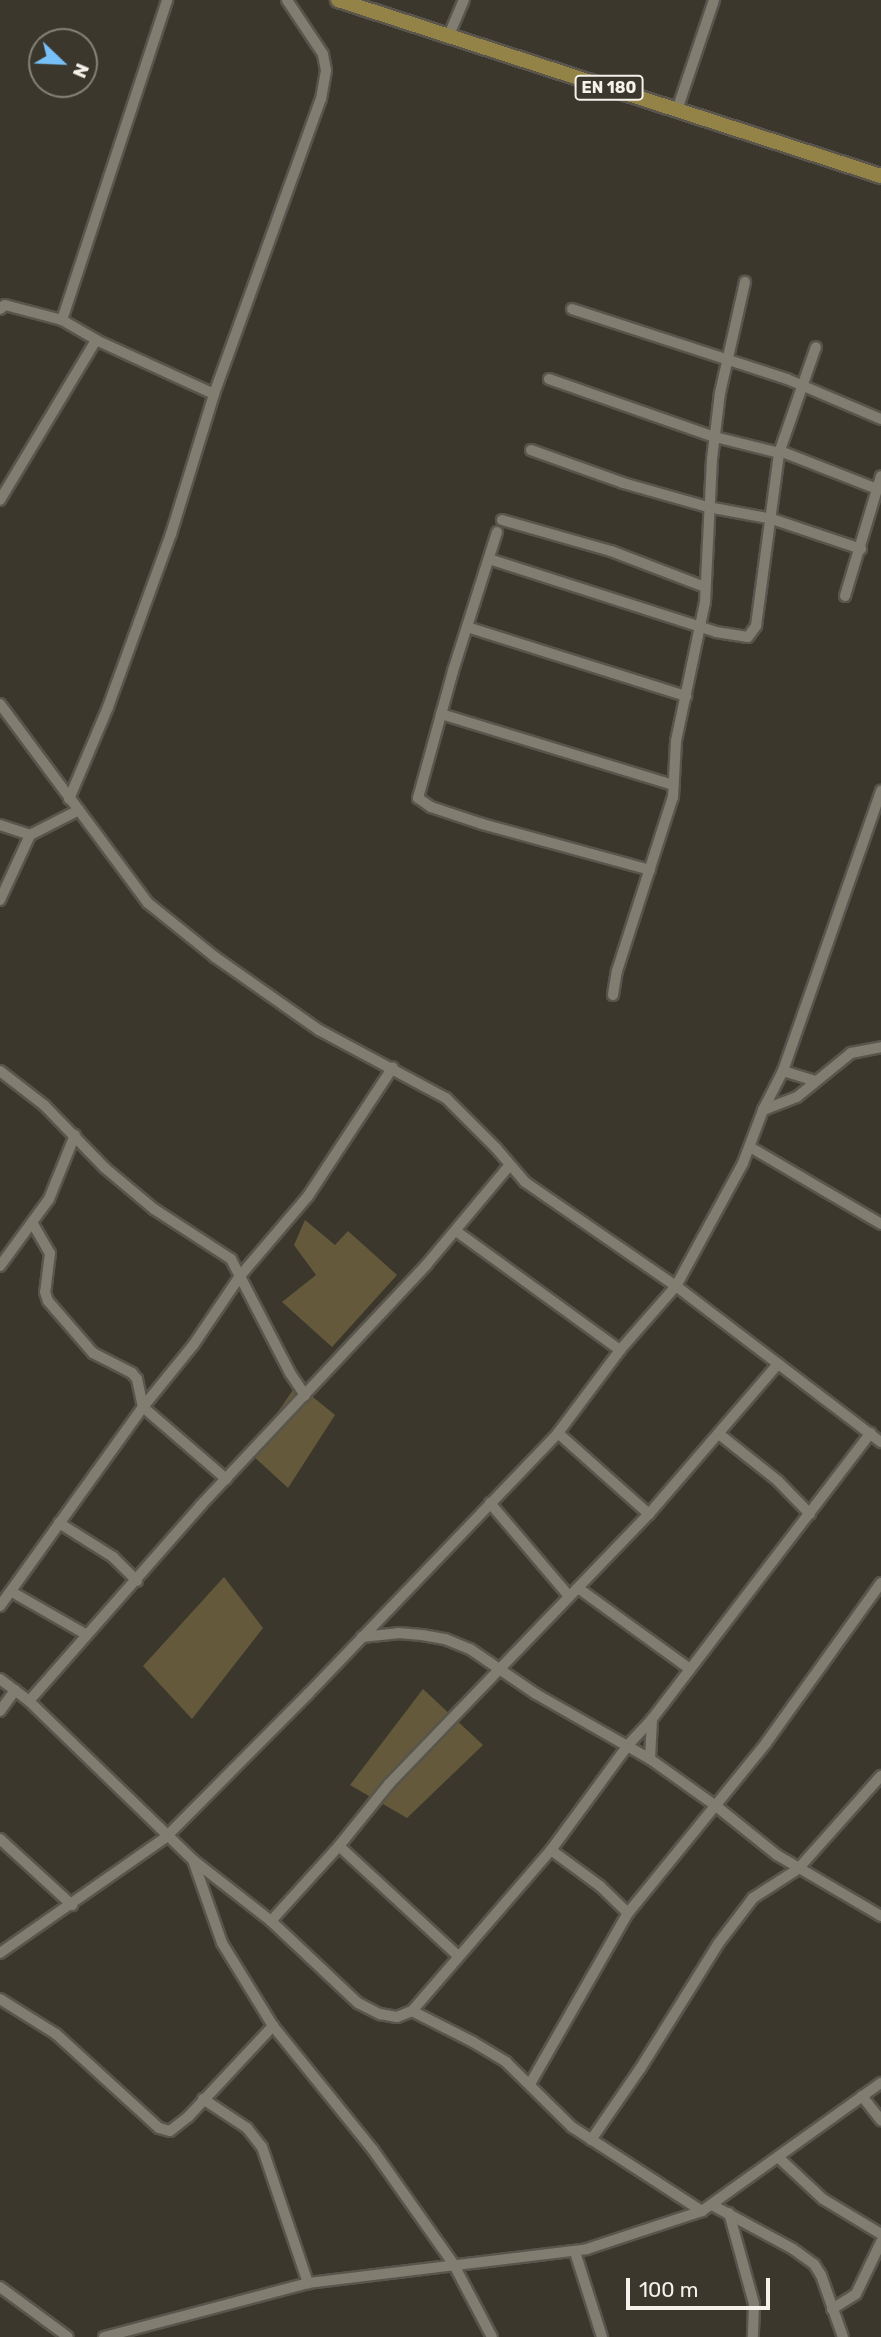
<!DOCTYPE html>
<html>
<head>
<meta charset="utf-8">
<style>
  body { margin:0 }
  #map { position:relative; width:881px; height:2337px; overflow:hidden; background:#3b372c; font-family:Rubik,sans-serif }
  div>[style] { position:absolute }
  .green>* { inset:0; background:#645a3b }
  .roads { filter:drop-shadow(2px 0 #59554c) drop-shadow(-2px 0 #59554c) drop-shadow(0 2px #59554c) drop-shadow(0 -2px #59554c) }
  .minor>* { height:10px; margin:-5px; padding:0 5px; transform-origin:5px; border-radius:5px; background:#817d70 }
  .major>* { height:14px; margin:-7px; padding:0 7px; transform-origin:7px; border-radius:7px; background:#948347 }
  span { translate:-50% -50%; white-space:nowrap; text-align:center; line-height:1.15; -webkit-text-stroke:7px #3b372c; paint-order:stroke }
  .shield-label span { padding:2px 5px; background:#3b372c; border:2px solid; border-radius:5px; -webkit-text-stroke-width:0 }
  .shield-label { font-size:16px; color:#f4f2eb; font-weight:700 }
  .north { position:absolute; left:28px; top:28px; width:70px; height:70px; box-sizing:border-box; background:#3b372c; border:2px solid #858278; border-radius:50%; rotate:113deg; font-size:19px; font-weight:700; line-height:28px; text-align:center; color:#f4f2eb }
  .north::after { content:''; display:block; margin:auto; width:24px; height:32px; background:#77c0f7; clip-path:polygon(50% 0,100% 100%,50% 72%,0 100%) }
  .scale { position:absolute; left:626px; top:2278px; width:144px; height:32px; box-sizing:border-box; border:4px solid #f4f2eb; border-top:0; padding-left:9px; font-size:21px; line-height:24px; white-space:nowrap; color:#f4f2eb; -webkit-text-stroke:5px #3b372c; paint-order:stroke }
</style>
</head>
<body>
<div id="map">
  <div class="green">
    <i style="clip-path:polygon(305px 1220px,335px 1245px,348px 1231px,397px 1275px,332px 1347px,282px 1302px,316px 1275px,294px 1245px)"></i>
    <i style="clip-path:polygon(297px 1384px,335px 1415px,288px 1488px,250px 1453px)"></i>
    <i style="clip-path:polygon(224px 1577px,263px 1628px,192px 1719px,143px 1666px)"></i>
    <i style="clip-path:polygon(423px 1689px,483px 1745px,407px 1818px,350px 1785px)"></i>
  </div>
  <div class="roads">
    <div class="minor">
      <i style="left:449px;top:35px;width:38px;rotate:-67deg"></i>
      <i style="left:677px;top:110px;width:116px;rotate:-71.4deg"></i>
      <i style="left:0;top:309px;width:6px;rotate:-39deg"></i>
      <i style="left:5px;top:305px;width:59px;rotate:14.7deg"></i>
      <i style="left:62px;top:320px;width:39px;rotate:30deg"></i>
      <i style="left:96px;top:340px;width:130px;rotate:24.6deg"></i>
      <i style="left:572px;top:309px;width:226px;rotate:18deg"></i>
      <i style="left:787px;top:379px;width:102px;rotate:23.1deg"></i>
      <i style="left:62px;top:320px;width:337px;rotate:-71.8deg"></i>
      <i style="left:549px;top:379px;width:176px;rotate:19.3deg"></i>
      <i style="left:715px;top:437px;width:66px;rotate:14deg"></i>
      <i style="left:531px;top:450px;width:98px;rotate:19.7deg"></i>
      <i style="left:623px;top:483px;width:88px;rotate:15.8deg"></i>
      <i style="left:708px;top:507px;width:65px;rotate:10.6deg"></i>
      <i style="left:772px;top:519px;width:94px;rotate:18.6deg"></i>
      <i style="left:780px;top:451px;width:104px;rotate:21.4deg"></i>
      <i style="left:0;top:500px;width:187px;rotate:-59deg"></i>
      <i style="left:502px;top:520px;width:113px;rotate:15.9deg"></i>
      <i style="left:611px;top:551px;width:101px;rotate:21deg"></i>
      <i style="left:497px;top:532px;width:146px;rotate:107.6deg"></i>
      <i style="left:453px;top:671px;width:132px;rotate:105.4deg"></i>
      <i style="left:418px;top:798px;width:16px;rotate:35deg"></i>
      <i style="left:431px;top:807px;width:54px;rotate:18.4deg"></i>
      <i style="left:482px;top:824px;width:174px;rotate:15.3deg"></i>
      <i style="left:489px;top:559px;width:238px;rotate:17.8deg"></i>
      <i style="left:716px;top:632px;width:32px;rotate:9deg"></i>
      <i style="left:748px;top:637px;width:14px;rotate:-54deg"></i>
      <i style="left:756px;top:626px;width:175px;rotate:-82.4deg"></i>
      <i style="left:779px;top:453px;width:112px;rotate:-70.8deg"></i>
      <i style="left:845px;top:596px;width:125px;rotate:-73.3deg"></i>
      <i style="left:467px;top:627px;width:230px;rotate:17.5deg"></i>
      <i style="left:0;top:704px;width:248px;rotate:53.4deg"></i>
      <i style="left:148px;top:903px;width:86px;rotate:38.9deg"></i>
      <i style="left:215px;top:957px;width:127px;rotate:35.1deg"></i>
      <i style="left:319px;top:1030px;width:144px;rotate:28.2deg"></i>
      <i style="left:446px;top:1098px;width:71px;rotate:45deg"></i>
      <i style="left:496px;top:1148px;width:45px;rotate:49.5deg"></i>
      <i style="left:525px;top:1182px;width:183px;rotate:34.6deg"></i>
      <i style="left:676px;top:1286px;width:258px;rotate:37.3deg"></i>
      <i style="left:441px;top:714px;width:243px;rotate:17deg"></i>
      <i style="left:69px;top:799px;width:100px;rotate:-67deg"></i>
      <i style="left:108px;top:707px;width:184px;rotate:-70deg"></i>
      <i style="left:171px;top:534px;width:146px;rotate:-72.9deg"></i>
      <i style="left:214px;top:394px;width:314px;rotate:-70.1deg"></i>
      <i style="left:321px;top:99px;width:29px;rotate:-80deg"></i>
      <i style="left:326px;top:70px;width:16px;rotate:-101deg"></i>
      <i style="left:323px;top:54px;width:65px;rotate:-123.7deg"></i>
      <i style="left:0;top:825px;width:32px;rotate:18deg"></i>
      <i style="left:30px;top:835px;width:55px;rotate:-27deg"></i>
      <i style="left:0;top:900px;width:72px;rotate:-65.2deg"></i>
      <i style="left:613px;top:995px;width:24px;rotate:-81deg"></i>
      <i style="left:617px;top:971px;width:183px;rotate:-72.2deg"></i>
      <i style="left:673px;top:797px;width:56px;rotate:-86.9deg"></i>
      <i style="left:676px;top:741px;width:142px;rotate:-78.2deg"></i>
      <i style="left:705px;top:602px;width:143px;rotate:-87.2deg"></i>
      <i style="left:712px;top:459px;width:66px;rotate:-83.1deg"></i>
      <i style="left:720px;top:393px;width:114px;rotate:-77.3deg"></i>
      <i style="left:0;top:1071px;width:56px;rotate:37.7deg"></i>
      <i style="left:44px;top:1105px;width:88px;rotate:45.9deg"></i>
      <i style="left:105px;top:1168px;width:64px;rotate:39.9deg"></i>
      <i style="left:154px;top:1209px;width:92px;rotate:33deg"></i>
      <i style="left:231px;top:1259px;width:128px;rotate:62.6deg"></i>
      <i style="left:290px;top:1373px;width:27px;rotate:56deg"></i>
      <i style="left:783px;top:1071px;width:34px;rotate:17deg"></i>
      <i style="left:763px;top:1110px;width:36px;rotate:-21deg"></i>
      <i style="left:797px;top:1097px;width:70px;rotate:-39.2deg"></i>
      <i style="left:851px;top:1053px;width:31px;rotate:-11deg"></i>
      <i style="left:750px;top:1147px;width:152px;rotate:30.4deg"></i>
      <i style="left:33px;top:1224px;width:34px;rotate:60deg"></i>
      <i style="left:50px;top:1253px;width:39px;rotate:97deg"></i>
      <i style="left:45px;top:1292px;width:9px;rotate:72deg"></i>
      <i style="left:48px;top:1301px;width:69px;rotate:49.1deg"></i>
      <i style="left:93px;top:1353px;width:44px;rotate:27.1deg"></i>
      <i style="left:132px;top:1373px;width:8px;rotate:50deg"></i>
      <i style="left:137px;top:1379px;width:29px;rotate:78deg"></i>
      <i style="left:143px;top:1407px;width:110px;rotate:40.9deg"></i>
      <i style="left:456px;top:1231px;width:203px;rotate:36deg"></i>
      <i style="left:0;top:1266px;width:83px;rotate:-53.8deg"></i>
      <i style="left:49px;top:1199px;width:69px;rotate:-67.9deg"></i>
      <i style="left:558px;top:1433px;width:122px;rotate:41.7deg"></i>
      <i style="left:719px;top:1434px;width:75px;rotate:38.5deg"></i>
      <i style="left:778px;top:1481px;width:46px;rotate:45.9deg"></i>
      <i style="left:490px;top:1503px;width:122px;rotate:49.7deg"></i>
      <i style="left:59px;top:1523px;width:64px;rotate:32.2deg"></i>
      <i style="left:113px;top:1557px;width:34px;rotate:45deg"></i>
      <i style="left:578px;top:1588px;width:138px;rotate:35.9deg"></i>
      <i style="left:12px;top:1592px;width:86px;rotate:29.8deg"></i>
      <i style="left:0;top:1606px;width:245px;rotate:-54.3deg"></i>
      <i style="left:143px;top:1407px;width:81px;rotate:-51deg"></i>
      <i style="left:194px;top:1344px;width:82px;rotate:-55.9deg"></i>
      <i style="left:240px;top:1276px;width:105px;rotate:-49.6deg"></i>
      <i style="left:308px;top:1196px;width:154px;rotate:-56.6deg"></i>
      <i style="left:362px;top:1637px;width:36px;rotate:-6deg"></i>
      <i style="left:398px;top:1633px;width:24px;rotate:5deg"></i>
      <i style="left:422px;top:1635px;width:23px;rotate:10deg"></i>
      <i style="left:445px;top:1639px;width:27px;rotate:22deg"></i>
      <i style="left:470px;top:1649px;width:80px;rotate:34.3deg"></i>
      <i style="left:536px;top:1694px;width:131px;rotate:29.7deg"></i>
      <i style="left:650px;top:1759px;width:81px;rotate:35.5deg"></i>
      <i style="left:716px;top:1806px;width:78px;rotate:38.8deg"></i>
      <i style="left:777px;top:1855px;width:121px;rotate:30.4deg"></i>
      <i style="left:0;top:1679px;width:36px;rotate:37deg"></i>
      <i style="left:29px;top:1701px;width:228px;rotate:44.1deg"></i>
      <i style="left:193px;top:1860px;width:88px;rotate:70.7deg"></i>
      <i style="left:222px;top:1943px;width:97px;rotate:58.4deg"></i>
      <i style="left:273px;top:2026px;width:159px;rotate:51.1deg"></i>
      <i style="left:373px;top:2150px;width:141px;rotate:54.8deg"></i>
      <i style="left:454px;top:2265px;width:81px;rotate:62.2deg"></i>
      <i style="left:29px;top:1701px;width:261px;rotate:-48.7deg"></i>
      <i style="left:201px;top:1505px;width:330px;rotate:-46.8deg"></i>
      <i style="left:427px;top:1264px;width:128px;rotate:-50.1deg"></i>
      <i style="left:0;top:1711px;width:26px;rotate:-54deg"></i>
      <i style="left:650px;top:1759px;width:40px;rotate:-87.1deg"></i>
      <i style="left:0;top:1839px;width:98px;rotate:42.5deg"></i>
      <i style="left:339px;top:1846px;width:162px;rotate:42.7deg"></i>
      <i style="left:551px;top:1850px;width:61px;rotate:36.3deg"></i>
      <i style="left:600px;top:1886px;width:39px;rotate:44deg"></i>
      <i style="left:193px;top:1860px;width:99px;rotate:38deg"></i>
      <i style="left:271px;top:1921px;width:120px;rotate:43.3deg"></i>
      <i style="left:358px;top:2003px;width:25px;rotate:27deg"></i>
      <i style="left:380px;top:2014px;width:17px;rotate:10deg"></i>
      <i style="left:397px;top:2017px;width:16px;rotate:-22deg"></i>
      <i style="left:412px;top:2011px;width:68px;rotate:26.9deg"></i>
      <i style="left:473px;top:2042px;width:39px;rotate:31deg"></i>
      <i style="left:506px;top:2062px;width:93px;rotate:44.6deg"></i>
      <i style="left:572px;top:2127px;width:155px;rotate:32.9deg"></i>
      <i style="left:271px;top:1921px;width:101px;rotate:-47.8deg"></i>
      <i style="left:339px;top:1846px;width:80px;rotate:-51.1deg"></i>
      <i style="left:389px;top:1784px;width:375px;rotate:-46.1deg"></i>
      <i style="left:649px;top:1514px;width:198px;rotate:-49.3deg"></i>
      <i style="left:0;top:1953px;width:203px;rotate:-34.9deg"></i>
      <i style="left:166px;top:1837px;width:202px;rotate:-45.2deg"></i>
      <i style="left:308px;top:1694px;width:361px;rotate:-46.2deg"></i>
      <i style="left:558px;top:1433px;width:104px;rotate:-53.2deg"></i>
      <i style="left:620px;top:1350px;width:85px;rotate:-48.8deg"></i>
      <i style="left:676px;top:1286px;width:140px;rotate:-61.4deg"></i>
      <i style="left:743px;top:1163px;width:57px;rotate:-69.3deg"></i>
      <i style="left:763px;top:1110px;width:44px;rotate:-62.9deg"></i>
      <i style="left:783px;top:1071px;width:297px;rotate:-70.7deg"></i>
      <i style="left:0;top:1999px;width:66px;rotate:32deg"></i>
      <i style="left:56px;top:2034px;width:139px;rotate:42.4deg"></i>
      <i style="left:159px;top:2128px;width:11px;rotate:15deg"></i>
      <i style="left:170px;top:2131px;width:23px;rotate:-38deg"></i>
      <i style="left:188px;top:2117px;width:125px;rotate:-47deg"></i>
      <i style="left:412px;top:2011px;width:213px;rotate:-49.2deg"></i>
      <i style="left:551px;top:1850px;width:130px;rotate:-53.7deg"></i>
      <i style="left:628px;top:1745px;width:35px;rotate:-47deg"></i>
      <i style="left:652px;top:1719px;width:360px;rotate:-52.6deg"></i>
      <i style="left:530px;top:2084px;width:197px;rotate:-60.2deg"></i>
      <i style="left:628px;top:1913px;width:219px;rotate:-50.9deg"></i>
      <i style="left:766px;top:1743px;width:197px;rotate:-54.3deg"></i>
      <i style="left:862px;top:2096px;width:31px;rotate:52deg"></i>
      <i style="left:203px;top:2099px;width:53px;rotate:33.4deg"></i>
      <i style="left:247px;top:2128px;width:24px;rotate:52deg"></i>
      <i style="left:262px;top:2147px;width:144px;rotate:71.3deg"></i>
      <i style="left:591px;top:2140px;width:86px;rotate:-55.4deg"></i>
      <i style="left:640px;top:2069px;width:147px;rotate:-58deg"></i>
      <i style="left:718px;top:1944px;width:58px;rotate:-52.7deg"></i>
      <i style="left:753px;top:1898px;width:54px;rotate:-32.8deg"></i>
      <i style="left:798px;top:1869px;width:125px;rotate:-48.3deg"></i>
      <i style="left:778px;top:2157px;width:62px;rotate:43deg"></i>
      <i style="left:823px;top:2199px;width:68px;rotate:31.1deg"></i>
      <i style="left:712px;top:2205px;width:92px;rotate:28.5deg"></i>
      <i style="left:793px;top:2249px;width:26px;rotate:36deg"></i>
      <i style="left:814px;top:2264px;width:13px;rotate:58deg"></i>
      <i style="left:821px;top:2275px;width:66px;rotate:70.5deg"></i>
      <i style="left:729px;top:2213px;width:94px;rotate:74.6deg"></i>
      <i style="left:754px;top:2304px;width:33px;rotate:92deg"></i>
      <i style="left:575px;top:2252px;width:89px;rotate:72.4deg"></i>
      <i style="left:0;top:2287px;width:84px;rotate:36.3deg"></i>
      <i style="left:832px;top:2309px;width:28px;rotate:-32deg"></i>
      <i style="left:856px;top:2294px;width:58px;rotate:-64.3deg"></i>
      <i style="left:104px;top:2337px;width:211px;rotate:-14.8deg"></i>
      <i style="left:308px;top:2283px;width:281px;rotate:-6.9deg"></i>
      <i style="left:587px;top:2249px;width:121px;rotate:-18.3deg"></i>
      <i style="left:702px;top:2211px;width:220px;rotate:-35.6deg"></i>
    </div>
    <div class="major">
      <i style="left:338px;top:0;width:571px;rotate:17.96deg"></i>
    </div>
  </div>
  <div class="shield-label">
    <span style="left:609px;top:88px">EN 180</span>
  </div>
  <div class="north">N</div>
  <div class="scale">100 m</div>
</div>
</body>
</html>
